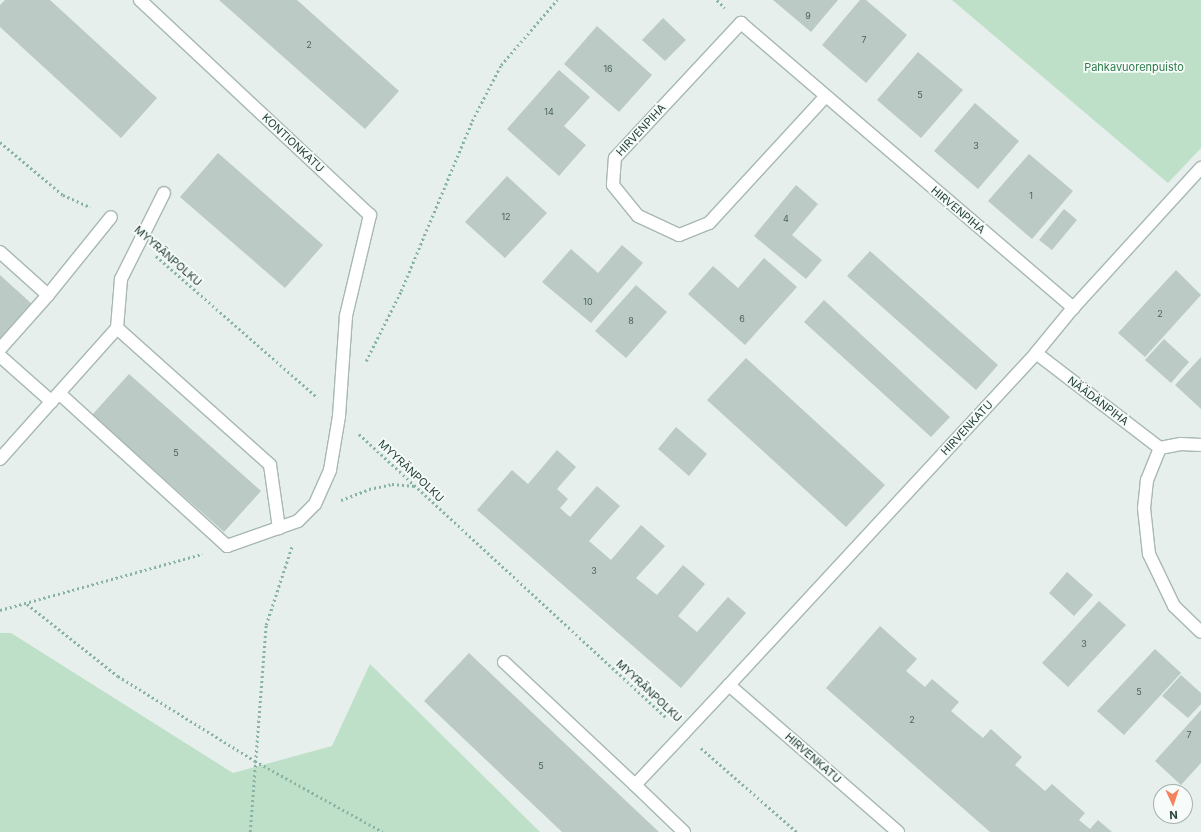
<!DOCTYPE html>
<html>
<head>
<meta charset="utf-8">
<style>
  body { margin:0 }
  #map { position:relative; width:1201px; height:832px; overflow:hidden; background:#e6efeb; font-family:Inter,sans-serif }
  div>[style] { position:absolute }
  .green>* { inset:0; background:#bfe0c8 }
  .building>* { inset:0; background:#bbcac4 }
  .path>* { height:2.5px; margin-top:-1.25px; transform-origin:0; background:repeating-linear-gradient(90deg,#86b3a5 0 2px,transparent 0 5px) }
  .roads { filter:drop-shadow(1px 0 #a8b8b2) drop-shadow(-1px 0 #a8b8b2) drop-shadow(0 1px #a8b8b2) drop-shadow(0 -1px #a8b8b2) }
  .service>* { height:12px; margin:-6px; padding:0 6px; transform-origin:6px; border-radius:6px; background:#fff }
  .minor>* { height:12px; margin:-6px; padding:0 6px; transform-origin:6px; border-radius:6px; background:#fff }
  span { translate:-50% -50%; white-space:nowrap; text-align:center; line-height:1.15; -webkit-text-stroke:3.5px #f7fbf9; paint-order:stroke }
  .number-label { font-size:9px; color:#4a645c }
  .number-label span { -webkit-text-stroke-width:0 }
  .park-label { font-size:11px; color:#2d7a4b }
  .street-label { font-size:11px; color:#24423a }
  .north { position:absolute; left:1153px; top:784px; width:40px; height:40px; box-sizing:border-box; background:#f7fbf9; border:1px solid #a3b1ad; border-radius:50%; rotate:177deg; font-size:11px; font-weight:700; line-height:16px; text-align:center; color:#24423a }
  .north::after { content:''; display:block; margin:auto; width:14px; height:18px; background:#f4845f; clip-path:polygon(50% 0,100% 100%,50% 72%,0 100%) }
</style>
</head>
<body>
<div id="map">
  <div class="green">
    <i style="clip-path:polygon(952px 0,1201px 0,1201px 148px,1168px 183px)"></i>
    <i style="clip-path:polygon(0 633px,11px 633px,233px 773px,332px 746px,370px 664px,540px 832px,0 832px)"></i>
  </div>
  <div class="building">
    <i style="clip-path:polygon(5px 0,50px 0,157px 98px,121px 138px,0 27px,0 5px)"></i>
    <i style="clip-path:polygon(219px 0,297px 0,399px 91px,365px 129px)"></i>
    <i style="clip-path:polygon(773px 0,838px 0,811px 32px)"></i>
    <i style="clip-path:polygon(860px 0,866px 0,907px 35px,866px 83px,822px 45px)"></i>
    <i style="clip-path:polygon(663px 18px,686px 40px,665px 61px,642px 40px)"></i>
    <i style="clip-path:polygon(597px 26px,652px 75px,619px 112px,564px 64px)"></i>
    <i style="clip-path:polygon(918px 52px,963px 90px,921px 138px,877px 100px)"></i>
    <i style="clip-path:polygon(559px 70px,590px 97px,564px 126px,586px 145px,559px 176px,507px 129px)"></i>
    <i style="clip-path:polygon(975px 103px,1019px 141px,978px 189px,934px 151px)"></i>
    <i style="clip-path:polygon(218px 153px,323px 245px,285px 288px,180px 197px)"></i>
    <i style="clip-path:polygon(1029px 154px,1073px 191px,1032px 239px,988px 201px)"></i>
    <i style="clip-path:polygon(507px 176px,547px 213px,505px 258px,465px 222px)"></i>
    <i style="clip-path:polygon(796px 185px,818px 204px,792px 235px,822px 260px,806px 279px,754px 236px)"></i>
    <i style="clip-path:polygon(1064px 209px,1077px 220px,1052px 250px,1039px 240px)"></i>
    <i style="clip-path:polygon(622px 245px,643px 263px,591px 323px,542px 282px,571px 249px,598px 273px)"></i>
    <i style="clip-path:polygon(870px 251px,998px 365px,976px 390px,847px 276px)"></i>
    <i style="clip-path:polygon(764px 258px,797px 287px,745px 345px,688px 294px,713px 266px,738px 288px)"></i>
    <i style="clip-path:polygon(1176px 270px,1201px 295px,1145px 357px,1118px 333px)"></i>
    <i style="clip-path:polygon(0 275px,33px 305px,0 342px)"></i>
    <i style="clip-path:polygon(636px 285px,667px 312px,626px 358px,595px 331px)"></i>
    <i style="clip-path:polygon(824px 300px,950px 417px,931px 437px,804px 322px)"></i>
    <i style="clip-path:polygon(1164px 339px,1189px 362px,1171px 383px,1145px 360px)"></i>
    <i style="clip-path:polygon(1201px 357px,1201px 409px,1175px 385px)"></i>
    <i style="clip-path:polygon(746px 358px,885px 485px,846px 527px,707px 400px)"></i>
    <i style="clip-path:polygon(129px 374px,261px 491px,224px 532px,92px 415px)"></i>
    <i style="clip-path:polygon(676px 427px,707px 454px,689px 476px,658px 449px)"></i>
    <i style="clip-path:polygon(557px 450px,576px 467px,557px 489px,568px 499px,560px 508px,570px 517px,597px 486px,620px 506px,589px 541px,611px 560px,641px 525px,665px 546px,636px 578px,657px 595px,683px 565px,705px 584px,678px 616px,697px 632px,728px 597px,746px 613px,681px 688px,477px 510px,512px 470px,528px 484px)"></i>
    <i style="clip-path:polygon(1067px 572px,1093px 595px,1074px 616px,1049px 593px)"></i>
    <i style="clip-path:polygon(1099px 601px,1126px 625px,1068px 687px,1042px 663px)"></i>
    <i style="clip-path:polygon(880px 626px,917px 659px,906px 671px,925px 687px,932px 679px,959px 702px,951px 711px,983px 738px,991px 729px,1022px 757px,1015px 765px,1045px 791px,1052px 784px,1085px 813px,1079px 820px,1090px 829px,1098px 820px,1112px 832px,990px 832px,826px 688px)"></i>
    <i style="clip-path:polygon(1155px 649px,1181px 673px,1124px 735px,1097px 711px)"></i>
    <i style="clip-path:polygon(469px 653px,659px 832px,562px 832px,424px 701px)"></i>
    <i style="clip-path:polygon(1181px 675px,1201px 693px,1201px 704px,1188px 718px,1162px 696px)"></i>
    <i style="clip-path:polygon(1201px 710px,1201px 763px,1181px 785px,1155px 761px)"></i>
  </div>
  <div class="path">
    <i style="left:717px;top:0;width:11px;rotate:45deg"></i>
    <i style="left:0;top:142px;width:82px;rotate:40.1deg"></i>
    <i style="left:63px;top:195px;width:30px;rotate:24deg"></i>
    <i style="left:156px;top:256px;width:215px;rotate:41.2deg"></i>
    <i style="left:366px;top:361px;width:78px;rotate:-63.4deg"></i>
    <i style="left:401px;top:291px;width:184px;rotate:-67.3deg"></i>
    <i style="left:472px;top:121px;width:63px;rotate:-62.6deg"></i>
    <i style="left:501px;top:65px;width:86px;rotate:-49.3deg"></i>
    <i style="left:359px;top:434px;width:419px;rotate:42.7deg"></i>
    <i style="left:341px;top:500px;width:30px;rotate:-21deg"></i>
    <i style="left:369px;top:489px;width:24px;rotate:-12deg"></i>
    <i style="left:392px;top:484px;width:23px;rotate:5deg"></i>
    <i style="left:27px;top:604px;width:116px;rotate:38.4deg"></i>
    <i style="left:118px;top:676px;width:161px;rotate:31.8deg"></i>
    <i style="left:255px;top:761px;width:146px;rotate:29deg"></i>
    <i style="left:0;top:610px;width:210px;rotate:-15.5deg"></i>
    <i style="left:701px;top:748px;width:128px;rotate:41.2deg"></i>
    <i style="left:250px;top:832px;width:208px;rotate:-85.6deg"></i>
    <i style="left:266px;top:625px;width:83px;rotate:-71.8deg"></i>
  </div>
  <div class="roads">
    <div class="service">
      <i style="left:0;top:252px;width:64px;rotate:41.9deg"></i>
      <i style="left:48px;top:295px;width:100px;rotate:-51.1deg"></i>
      <i style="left:117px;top:328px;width:205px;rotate:41.8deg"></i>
      <i style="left:270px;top:465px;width:64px;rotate:81.9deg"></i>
      <i style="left:0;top:349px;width:72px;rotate:-48.4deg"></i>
      <i style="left:0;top:356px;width:69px;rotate:41.5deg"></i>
      <i style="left:60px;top:394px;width:226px;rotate:42.3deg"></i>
      <i style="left:227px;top:546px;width:75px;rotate:-19.4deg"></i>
      <i style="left:298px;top:521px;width:24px;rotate:-45deg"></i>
      <i style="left:315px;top:504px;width:37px;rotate:-66deg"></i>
      <i style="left:330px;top:470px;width:55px;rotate:-80.5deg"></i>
      <i style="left:339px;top:416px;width:100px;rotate:-86deg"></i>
      <i style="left:0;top:459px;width:176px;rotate:-48.2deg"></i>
      <i style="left:117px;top:328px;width:49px;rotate:-85.3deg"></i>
      <i style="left:121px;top:279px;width:96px;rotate:-63.4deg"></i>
      <i style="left:504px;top:662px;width:180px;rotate:43.2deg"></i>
      <i style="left:635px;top:785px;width:71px;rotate:-46.7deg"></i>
      <i style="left:635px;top:785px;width:68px;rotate:43.8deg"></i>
    </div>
    <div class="minor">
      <i style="left:140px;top:0;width:315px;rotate:43.1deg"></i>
      <i style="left:370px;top:215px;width:104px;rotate:103.4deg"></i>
      <i style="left:825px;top:97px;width:171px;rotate:132.6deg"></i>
      <i style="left:709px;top:223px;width:32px;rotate:158deg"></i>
      <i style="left:679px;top:235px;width:45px;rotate:-155.1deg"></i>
      <i style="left:638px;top:216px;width:40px;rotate:-129deg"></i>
      <i style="left:613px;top:185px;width:27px;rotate:-86deg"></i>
      <i style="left:615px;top:158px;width:185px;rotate:-47deg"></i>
      <i style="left:741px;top:23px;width:438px;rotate:40.6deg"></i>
      <i style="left:1036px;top:353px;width:156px;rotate:37.5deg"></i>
      <i style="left:1160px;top:448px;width:35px;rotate:112deg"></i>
      <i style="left:1147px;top:480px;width:28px;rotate:96deg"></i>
      <i style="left:1144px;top:508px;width:46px;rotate:83.8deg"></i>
      <i style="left:1149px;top:554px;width:58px;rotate:64.3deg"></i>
      <i style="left:1174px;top:606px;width:37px;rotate:44deg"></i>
      <i style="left:1160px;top:448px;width:21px;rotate:-11deg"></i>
      <i style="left:1181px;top:444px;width:20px;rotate:3deg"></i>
      <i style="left:684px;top:733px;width:66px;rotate:-46.8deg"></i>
      <i style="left:898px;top:832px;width:224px;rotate:-139deg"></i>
      <i style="left:729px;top:685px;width:452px;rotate:-47.2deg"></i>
      <i style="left:1036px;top:353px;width:58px;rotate:-50.6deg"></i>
      <i style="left:1073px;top:308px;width:190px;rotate:-47.6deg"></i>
    </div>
  </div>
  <div class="number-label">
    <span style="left:808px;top:16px">9</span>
    <span style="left:864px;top:40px">7</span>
    <span style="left:309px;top:45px">2</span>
    <span style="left:608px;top:69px">16</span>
    <span style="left:920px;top:95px">5</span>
    <span style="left:549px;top:112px">14</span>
    <span style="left:976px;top:146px">3</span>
    <span style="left:1031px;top:196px">1</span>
    <span style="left:506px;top:217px">12</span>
    <span style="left:786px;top:219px">4</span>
    <span style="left:588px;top:302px">10</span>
    <span style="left:1160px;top:314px">2</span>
    <span style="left:742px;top:319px">6</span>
    <span style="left:631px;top:321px">8</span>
    <span style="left:176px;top:453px">5</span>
    <span style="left:594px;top:571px">3</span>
    <span style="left:1084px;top:644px">3</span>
    <span style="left:1139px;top:692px">5</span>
    <span style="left:912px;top:720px">2</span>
    <span style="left:1189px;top:735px">7</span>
    <span style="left:541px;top:766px">5</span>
  </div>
  <div class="park-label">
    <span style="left:1134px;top:67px">Pahkavuorenpuisto</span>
  </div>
  <div class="street-label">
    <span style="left:641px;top:130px;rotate:-47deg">HIRVENPIHA</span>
    <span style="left:293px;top:143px;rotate:43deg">KONTIONKATU</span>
    <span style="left:958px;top:210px;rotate:40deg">HIRVENPIHA</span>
    <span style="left:168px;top:256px;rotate:41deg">MYYRÄNPOLKU</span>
    <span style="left:1098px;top:401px;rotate:37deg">NÄÄDÄNPIHA</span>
    <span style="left:967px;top:428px;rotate:-47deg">HIRVENKATU</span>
    <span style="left:411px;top:471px;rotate:43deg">MYYRÄNPOLKU</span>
    <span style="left:649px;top:691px;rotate:43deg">MYYRÄNPOLKU</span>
    <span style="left:813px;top:758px;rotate:41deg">HIRVENKATU</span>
  </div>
  <div class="north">N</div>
</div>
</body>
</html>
